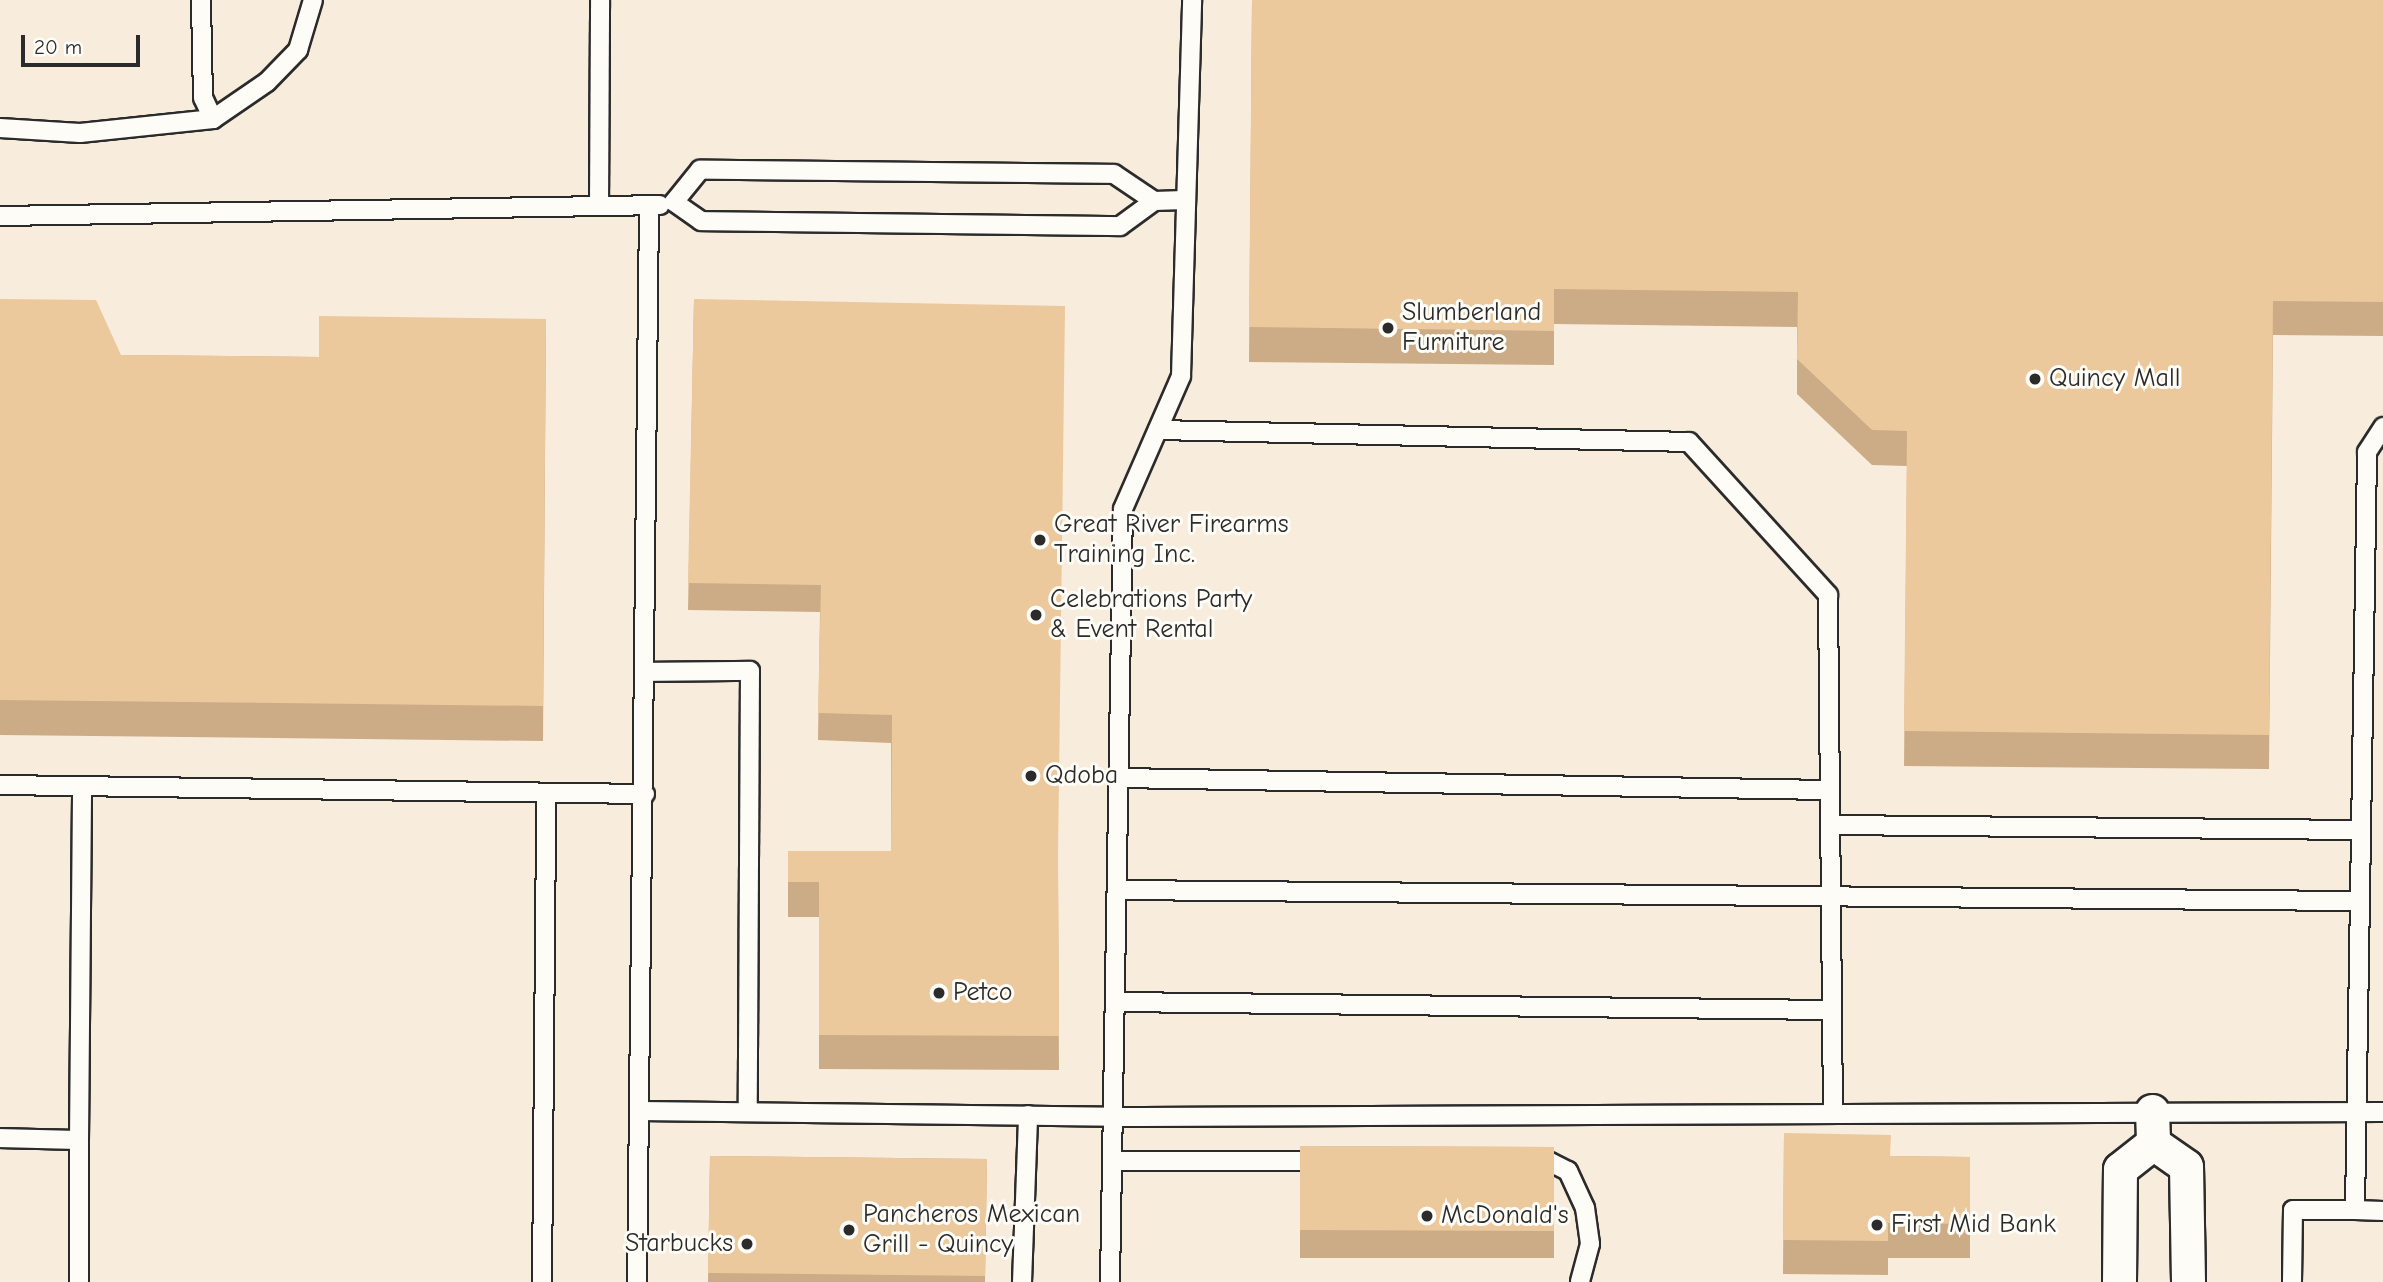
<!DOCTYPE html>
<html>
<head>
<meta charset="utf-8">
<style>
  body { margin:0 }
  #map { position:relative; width:2383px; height:1282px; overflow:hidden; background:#fdfcf7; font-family:"Comic Neue",sans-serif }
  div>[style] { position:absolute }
  .built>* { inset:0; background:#f8ecdc }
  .roads { filter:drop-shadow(2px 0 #2b2b2b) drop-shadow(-2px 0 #2b2b2b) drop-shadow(0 2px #2b2b2b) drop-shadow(0 -2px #2b2b2b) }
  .lane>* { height:18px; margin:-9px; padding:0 9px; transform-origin:9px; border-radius:9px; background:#fdfcf7 }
  .street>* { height:33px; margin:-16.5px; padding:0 16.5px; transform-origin:16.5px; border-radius:16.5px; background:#fdfcf7 }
  .wall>* { inset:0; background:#cbac87 }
  .building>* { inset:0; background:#ecc89d }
  .dots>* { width:19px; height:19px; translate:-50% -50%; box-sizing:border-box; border:4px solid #fdfcf7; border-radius:50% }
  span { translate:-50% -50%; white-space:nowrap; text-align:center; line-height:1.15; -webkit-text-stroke:6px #fdfcf7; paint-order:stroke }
  .poi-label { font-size:26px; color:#2b2b2b }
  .left { translate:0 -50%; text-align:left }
  .right { translate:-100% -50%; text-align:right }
  .scale { position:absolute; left:21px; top:35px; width:119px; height:32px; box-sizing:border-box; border:4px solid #2b2b2b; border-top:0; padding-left:9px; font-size:21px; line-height:24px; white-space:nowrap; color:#2b2b2b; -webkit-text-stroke:5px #fdfcf7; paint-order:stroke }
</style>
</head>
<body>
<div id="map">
  <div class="built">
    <i style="clip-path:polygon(0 0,2383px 0,2383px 1282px,0 1282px)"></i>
  </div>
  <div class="roads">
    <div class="lane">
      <i style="left:213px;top:119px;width:65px;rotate:-34.4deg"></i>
      <i style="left:267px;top:82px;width:45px;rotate:-45.9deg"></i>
      <i style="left:298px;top:50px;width:52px;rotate:-73.3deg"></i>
      <i style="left:0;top:128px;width:80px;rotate:3.6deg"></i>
      <i style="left:80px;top:133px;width:134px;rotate:-6deg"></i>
      <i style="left:213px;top:119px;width:23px;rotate:-115deg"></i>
      <i style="left:203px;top:98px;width:98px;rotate:-91.2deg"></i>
      <i style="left:1154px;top:201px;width:48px;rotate:-146deg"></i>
      <i style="left:1114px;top:174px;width:414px;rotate:-179.4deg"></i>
      <i style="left:700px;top:170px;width:41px;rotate:129.1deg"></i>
      <i style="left:674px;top:202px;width:33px;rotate:35deg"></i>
      <i style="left:701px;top:221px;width:419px;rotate:0.7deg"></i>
      <i style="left:1120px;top:226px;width:42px;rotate:-36.3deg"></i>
      <i style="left:1154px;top:201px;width:30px;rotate:-2deg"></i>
      <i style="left:599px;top:206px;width:206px;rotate:-89.7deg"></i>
      <i style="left:0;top:216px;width:660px;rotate:-0.95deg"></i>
      <i style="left:1158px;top:430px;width:531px;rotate:1.29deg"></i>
      <i style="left:1689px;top:442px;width:207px;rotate:47.7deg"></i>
      <i style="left:1828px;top:595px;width:518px;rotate:89.45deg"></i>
      <i style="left:646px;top:672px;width:104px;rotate:-0.6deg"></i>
      <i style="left:750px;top:671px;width:441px;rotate:90.3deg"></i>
      <i style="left:1119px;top:778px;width:711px;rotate:0.97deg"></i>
      <i style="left:0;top:785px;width:645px;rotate:0.8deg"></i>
      <i style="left:1830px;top:825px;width:530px;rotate:0.54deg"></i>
      <i style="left:1117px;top:890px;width:1241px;rotate:0.51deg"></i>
      <i style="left:1116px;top:1002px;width:716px;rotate:0.64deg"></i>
      <i style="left:640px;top:1111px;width:474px;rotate:0.7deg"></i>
      <i style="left:1114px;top:1117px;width:1269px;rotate:-0.23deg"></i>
      <i style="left:0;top:1138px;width:79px;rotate:1.5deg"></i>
      <i style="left:79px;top:1140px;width:354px;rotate:-89.5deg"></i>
      <i style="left:1113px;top:1161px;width:210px"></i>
      <i style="left:1533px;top:1162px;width:17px"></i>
      <i style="left:1550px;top:1162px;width:20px;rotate:27deg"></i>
      <i style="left:1568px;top:1171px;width:41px;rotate:65.3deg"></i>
      <i style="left:1585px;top:1208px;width:36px;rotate:82deg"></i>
      <i style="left:1590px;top:1244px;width:39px;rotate:105deg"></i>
      <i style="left:2355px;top:1210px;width:28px;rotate:2deg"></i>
      <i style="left:79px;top:1282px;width:142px;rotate:-90deg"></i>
      <i style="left:542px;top:1282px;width:489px;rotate:-89.5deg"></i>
      <i style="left:637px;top:1282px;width:1076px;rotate:-89.36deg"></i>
      <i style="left:1022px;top:1282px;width:167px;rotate:-87.9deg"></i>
      <i style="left:1110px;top:1282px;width:773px;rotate:-89.04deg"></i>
      <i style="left:1123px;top:509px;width:145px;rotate:-66.4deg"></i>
      <i style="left:1181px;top:376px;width:376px;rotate:-88.3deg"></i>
      <i style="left:2292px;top:1282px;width:72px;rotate:-89.2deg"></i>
      <i style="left:2293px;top:1210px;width:62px"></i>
      <i style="left:2355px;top:1210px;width:758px;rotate:-89.09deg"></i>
      <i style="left:2367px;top:452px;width:30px;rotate:-57deg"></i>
    </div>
    <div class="street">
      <i style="left:2152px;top:1111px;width:32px;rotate:88deg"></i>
      <i style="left:2119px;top:1282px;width:113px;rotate:-89.5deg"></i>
      <i style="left:2120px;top:1169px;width:42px;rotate:-38.2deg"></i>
      <i style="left:2153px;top:1143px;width:40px;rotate:34.9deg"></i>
      <i style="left:2186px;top:1166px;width:116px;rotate:89deg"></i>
    </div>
  </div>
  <div class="wall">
    <i style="clip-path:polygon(1252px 0,2383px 0,2383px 336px,2273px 335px,2269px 769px,1904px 766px,1907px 466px,1872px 465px,1797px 394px,1797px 327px,1554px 324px,1554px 365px,1249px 362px)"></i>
    <i style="clip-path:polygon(0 299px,121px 355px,319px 357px,546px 319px,543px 741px,0 735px)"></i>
    <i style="clip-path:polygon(694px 299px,1058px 875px,1059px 1070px,819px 1069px,819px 917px,788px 917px,788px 851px,891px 851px,891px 743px,818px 740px,820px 612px,688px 610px)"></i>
    <i style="clip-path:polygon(1784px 1133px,1891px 1156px,1970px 1157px,1970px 1258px,1888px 1258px,1888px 1275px,1783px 1274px)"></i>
    <i style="clip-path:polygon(1300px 1146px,1554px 1147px,1554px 1258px,1300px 1258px)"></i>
    <i style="clip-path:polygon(710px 1156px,987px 1159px,985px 1282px,708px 1282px)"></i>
  </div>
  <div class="building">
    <i style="clip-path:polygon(1252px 0,2383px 0,2383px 302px,2273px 301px,2269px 735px,1904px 731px,1907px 431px,1872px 430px,1797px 359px,1798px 292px,1554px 289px,1554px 331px,1249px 327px)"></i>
    <i style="clip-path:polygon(0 299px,96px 300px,121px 355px,319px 357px,319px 316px,546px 319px,543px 706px,0 700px)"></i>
    <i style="clip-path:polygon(694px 299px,1065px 306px,1058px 856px,1058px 851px,891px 851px,892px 715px,818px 713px,821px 585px,688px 583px)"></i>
    <i style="clip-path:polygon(788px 851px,1058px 851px,1059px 1036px,819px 1035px,819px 882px,788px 882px)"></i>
    <i style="clip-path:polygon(1784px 1133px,1891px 1135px,1890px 1156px,1970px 1157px,1970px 1224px,1888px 1223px,1888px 1241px,1783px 1240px)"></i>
    <i style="clip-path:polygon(1300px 1146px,1554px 1147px,1554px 1231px,1300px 1230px)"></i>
    <i style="clip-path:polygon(710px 1156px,987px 1159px,985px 1276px,708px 1273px)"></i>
  </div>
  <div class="dots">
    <i style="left:1388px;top:328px;background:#2b2b2b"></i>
    <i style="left:2035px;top:379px;background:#2b2b2b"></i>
    <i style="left:1040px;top:540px;background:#2b2b2b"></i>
    <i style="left:1036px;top:615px;background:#2b2b2b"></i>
    <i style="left:1031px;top:776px;background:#2b2b2b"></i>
    <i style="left:939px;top:993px;background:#2b2b2b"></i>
    <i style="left:1427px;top:1216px;background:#2b2b2b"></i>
    <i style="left:1877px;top:1225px;background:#2b2b2b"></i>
    <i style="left:849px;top:1230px;background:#2b2b2b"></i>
    <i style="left:747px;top:1244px;background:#2b2b2b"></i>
  </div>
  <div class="poi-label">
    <span class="left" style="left:1402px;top:328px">Slumberland<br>Furniture</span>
    <span class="left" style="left:2049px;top:379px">Quincy Mall</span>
    <span class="left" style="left:1054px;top:540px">Great River Firearms<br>Training Inc.</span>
    <span class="left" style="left:1050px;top:615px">Celebrations Party<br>&amp; Event Rental</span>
    <span class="left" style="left:1045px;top:776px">Qdoba</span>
    <span class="left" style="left:953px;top:993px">Petco</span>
    <span class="left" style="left:863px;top:1230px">Pancheros Mexican<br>Grill - Quincy</span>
    <span class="left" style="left:1441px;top:1216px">McDonald's</span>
    <span class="left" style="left:1891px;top:1225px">First Mid Bank</span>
    <span class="right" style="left:733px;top:1244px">Starbucks</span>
  </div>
  <div class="scale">20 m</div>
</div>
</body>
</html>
